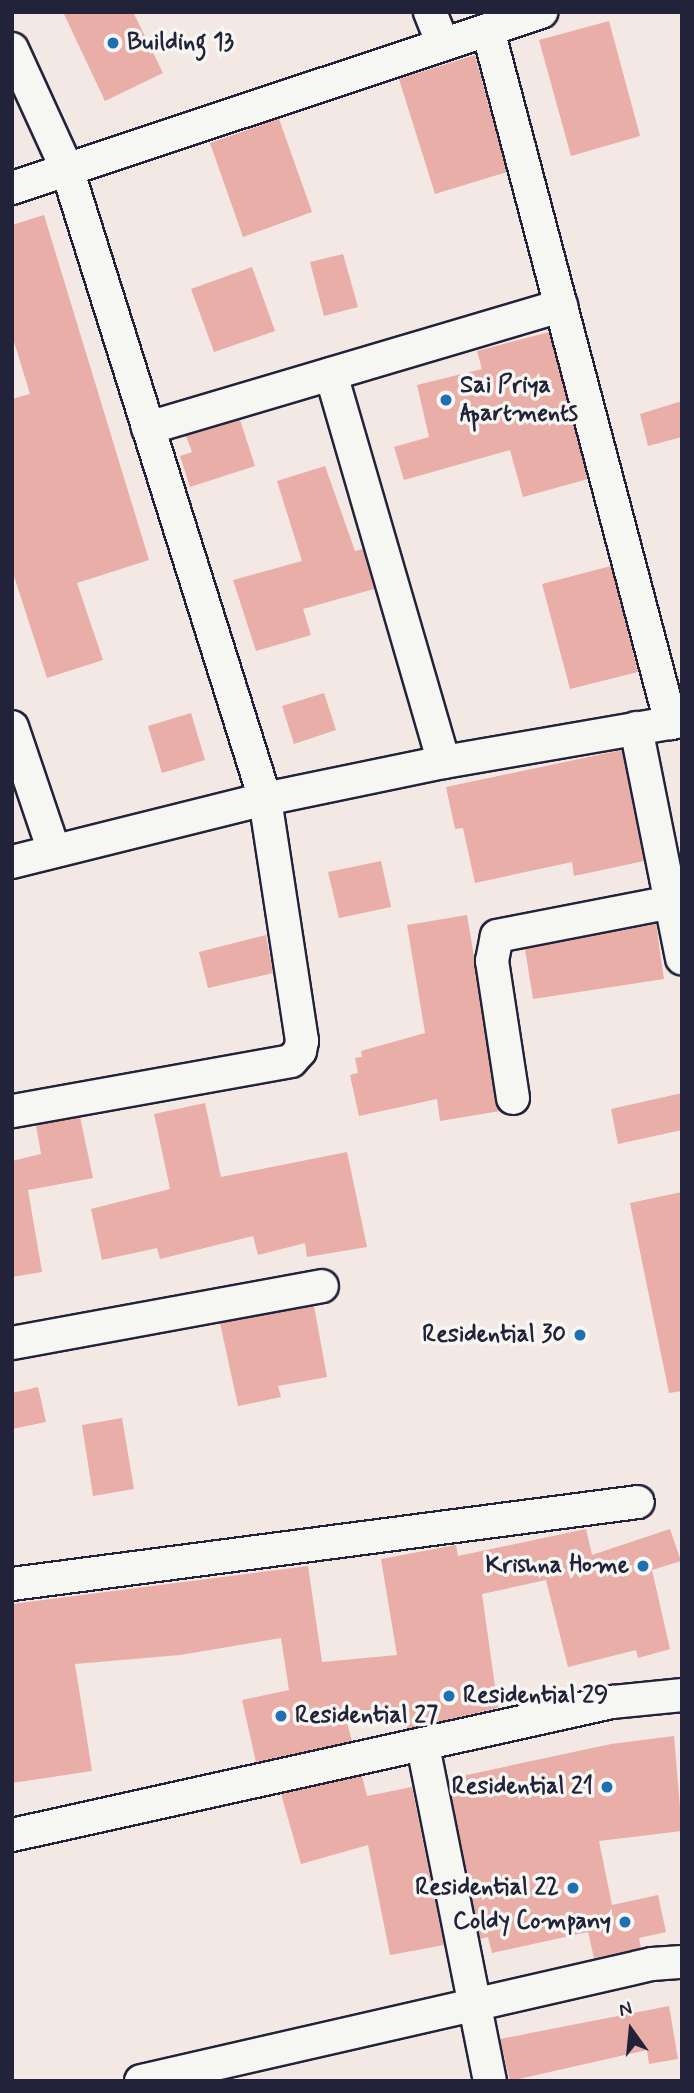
<!DOCTYPE html>
<html>
<head>
<meta charset="utf-8">
<style>
  body { margin:0 }
  #map { position:relative; width:694px; height:2093px; overflow:hidden; background:#f3e8e3; font-family:Mynerve,sans-serif }
  div>[style] { position:absolute }
  .building>* { inset:0; background:#e9aea8 }
  .roads { filter:drop-shadow(2px 0 #22223b) drop-shadow(-2px 0 #22223b) drop-shadow(0 2px #22223b) drop-shadow(0 -2px #22223b) }
  .street>* { height:32px; margin:-16px; padding:0 16px; transform-origin:16px; border-radius:16px; background:#f6f6f2 }
  .dots>* { width:19px; height:19px; translate:-50% -50%; box-sizing:border-box; border:4px solid #f6f6f2; border-radius:50% }
  span { translate:-50% -50%; white-space:nowrap; text-align:center; line-height:1.15; -webkit-text-stroke:7px #f6f6f2; paint-order:stroke }
  .poi-label { font-size:24px; color:#22223b; font-weight:700 }
  .left { translate:0 -50%; text-align:left }
  .right { translate:-100% -50%; text-align:right }
  .frame { position:absolute; inset:0; border:14px solid #22223b; pointer-events:none }
  .north { position:absolute; left:596px; top:1995px; width:70px; height:70px; -webkit-text-stroke:5px #f6f6f2; paint-order:stroke; rotate:345deg; font-size:19px; font-weight:700; line-height:28px; text-align:center; color:#22223b }
  .north::after { content:''; display:block; margin:auto; width:24px; height:32px; background:#22223b; clip-path:polygon(50% 0,100% 100%,50% 72%,0 100%) }
</style>
</head>
<body>
<div id="map">
  <div class="building">
    <i style="clip-path:polygon(63px 12px,133px 12px,163px 73px,105px 101px)"></i>
    <i style="clip-path:polygon(609px 21px,640px 136px,571px 156px,539px 40px)"></i>
    <i style="clip-path:polygon(475px 55px,507px 172px,435px 194px,399px 79px)"></i>
    <i style="clip-path:polygon(279px 119px,312px 212px,243px 237px,210px 143px)"></i>
    <i style="clip-path:polygon(44px 215px,149px 560px,77px 583px,103px 660px,47px 678px,12px 570px,12px 399px,30px 394px,12px 335px,12px 225px)"></i>
    <i style="clip-path:polygon(343px 254px,358px 307px,324px 316px,310px 262px)"></i>
    <i style="clip-path:polygon(252px 267px,275px 331px,214px 352px,191px 289px)"></i>
    <i style="clip-path:polygon(549px 332px,588px 479px,523px 497px,510px 450px,404px 480px,394px 447px,429px 437px,417px 385px,482px 369px,477px 351px)"></i>
    <i style="clip-path:polygon(682px 401px,682px 437px,648px 446px,640px 414px)"></i>
    <i style="clip-path:polygon(240px 420px,255px 466px,190px 487px,180px 456px,192px 452px,186px 436px)"></i>
    <i style="clip-path:polygon(325px 466px,355px 551px,363px 549px,374px 589px,303px 609px,311px 635px,256px 651px,233px 580px,302px 561px,277px 481px)"></i>
    <i style="clip-path:polygon(611px 566px,638px 672px,570px 689px,542px 584px)"></i>
    <i style="clip-path:polygon(324px 693px,336px 730px,294px 744px,282px 706px)"></i>
    <i style="clip-path:polygon(191px 713px,205px 760px,162px 773px,148px 726px)"></i>
    <i style="clip-path:polygon(622px 750px,644px 861px,574px 876px,572px 862px,475px 883px,463px 828px,455px 829px,446px 787px)"></i>
    <i style="clip-path:polygon(381px 861px,391px 907px,339px 918px,328px 872px)"></i>
    <i style="clip-path:polygon(467px 915px,500px 1111px,440px 1121px,437px 1099px,359px 1116px,350px 1075px,358px 1073px,355px 1058px,362px 1057px,361px 1051px,425px 1033px,407px 925px)"></i>
    <i style="clip-path:polygon(656px 924px,664px 979px,533px 999px,525px 949px)"></i>
    <i style="clip-path:polygon(266px 935px,273px 973px,208px 988px,199px 952px)"></i>
    <i style="clip-path:polygon(682px 1093px,682px 1130px,618px 1144px,611px 1109px)"></i>
    <i style="clip-path:polygon(205px 1103px,221px 1177px,347px 1152px,367px 1247px,307px 1257px,305px 1243px,258px 1255px,253px 1236px,160px 1259px,157px 1248px,102px 1260px,91px 1209px,170px 1189px,154px 1114px)"></i>
    <i style="clip-path:polygon(80px 1117px,93px 1178px,28px 1190px,42px 1272px,12px 1277px,12px 1161px,41px 1154px,36px 1125px)"></i>
    <i style="clip-path:polygon(682px 1192px,682px 1391px,669px 1393px,630px 1203px)"></i>
    <i style="clip-path:polygon(314px 1306px,327px 1377px,278px 1386px,281px 1397px,238px 1406px,220px 1323px)"></i>
    <i style="clip-path:polygon(38px 1387px,46px 1422px,12px 1429px,12px 1393px)"></i>
    <i style="clip-path:polygon(122px 1418px,134px 1489px,93px 1496px,82px 1425px)"></i>
    <i style="clip-path:polygon(586px 1529px,592px 1555px,670px 1529px,681px 1561px,652px 1570px,670px 1649px,638px 1658px,636px 1650px,568px 1667px,546px 1580px,482px 1594px,498px 1708px,407px 1729px,405px 1710px,345px 1716px,352px 1741px,256px 1762px,242px 1700px,289px 1690px,281px 1638px,180px 1655px,75px 1664px,92px 1771px,12px 1783px,12px 1604px,308px 1566px,322px 1662px,397px 1655px,381px 1559px,456px 1545px,458px 1556px)"></i>
    <i style="clip-path:polygon(674px 1736px,682px 1831px,599px 1841px,612px 1905px,658px 1895px,666px 1932px,639px 1938px,641px 1948px,594px 1958px,588px 1932px,492px 1953px,488px 1937px,480px 1939px,448px 1779px,611px 1744px)"></i>
    <i style="clip-path:polygon(362px 1776px,367px 1796px,412px 1787px,444px 1945px,390px 1955px,368px 1845px,301px 1864px,281px 1794px)"></i>
    <i style="clip-path:polygon(669px 2006px,678px 2059px,649px 2064px,647px 2050px,510px 2081px,500px 2039px)"></i>
  </div>
  <div class="roads">
    <div class="street">
      <i style="left:430px;top:12px;width:35px;rotate:68deg"></i>
      <i style="left:488px;top:30px;width:717px;rotate:75.21deg"></i>
      <i style="left:12px;top:49px;width:132px;rotate:65.4deg"></i>
      <i style="left:67px;top:169px;width:660px;rotate:72.55deg"></i>
      <i style="left:265px;top:799px;width:245px;rotate:81.3deg"></i>
      <i style="left:302px;top:1041px;width:10px;rotate:101deg"></i>
      <i style="left:300px;top:1051px;width:13px;rotate:132deg"></i>
      <i style="left:291px;top:1061px;width:283px;rotate:169.8deg"></i>
      <i style="left:12px;top:188px;width:558px;rotate:-18.4deg"></i>
      <i style="left:331px;top:374px;width:404px;rotate:73.8deg"></i>
      <i style="left:148px;top:428px;width:431px;rotate:-16.5deg"></i>
      <i style="left:12px;top:727px;width:131px;rotate:71.3deg"></i>
      <i style="left:636px;top:728px;width:235px;rotate:78.7deg"></i>
      <i style="left:12px;top:862px;width:261px;rotate:-14deg"></i>
      <i style="left:265px;top:799px;width:183px;rotate:-11.7deg"></i>
      <i style="left:444px;top:762px;width:242px;rotate:-9.8deg"></i>
      <i style="left:513px;top:1098px;width:139px;rotate:-98.7deg"></i>
      <i style="left:492px;top:961px;width:25px;rotate:-79deg"></i>
      <i style="left:497px;top:936px;width:188px;rotate:-11deg"></i>
      <i style="left:12px;top:1343px;width:315px;rotate:-10.4deg"></i>
      <i style="left:12px;top:1584px;width:631px;rotate:-7.46deg"></i>
      <i style="left:423px;top:1746px;width:342px;rotate:78.7deg"></i>
      <i style="left:12px;top:1835px;width:615px;rotate:-12.5deg"></i>
      <i style="left:612px;top:1702px;width:70px;rotate:-5.7deg"></i>
      <i style="left:141px;top:2081px;width:524px;rotate:-12.9deg"></i>
      <i style="left:652px;top:1964px;width:30px;rotate:-4deg"></i>
    </div>
  </div>
  <div class="dots">
    <i style="left:113px;top:43px;background:#1f6fb2"></i>
    <i style="left:446px;top:400px;background:#1f6fb2"></i>
    <i style="left:580px;top:1335px;background:#1f6fb2"></i>
    <i style="left:643px;top:1566px;background:#1f6fb2"></i>
    <i style="left:449px;top:1696px;background:#1f6fb2"></i>
    <i style="left:281px;top:1716px;background:#1f6fb2"></i>
    <i style="left:607px;top:1787px;background:#1f6fb2"></i>
    <i style="left:573px;top:1888px;background:#1f6fb2"></i>
    <i style="left:625px;top:1922px;background:#1f6fb2"></i>
  </div>
  <div class="poi-label">
    <span class="left" style="left:127px;top:43px">Building 13</span>
    <span class="left" style="left:460px;top:400px">Sai Priya<br>Apartments</span>
    <span class="right" style="left:566px;top:1335px">Residential 30</span>
    <span class="right" style="left:629px;top:1566px">Krishna Home</span>
    <span class="left" style="left:463px;top:1696px">Residential 29</span>
    <span class="left" style="left:295px;top:1716px">Residential 27</span>
    <span class="right" style="left:593px;top:1787px">Residential 21</span>
    <span class="right" style="left:559px;top:1888px">Residential 22</span>
    <span class="right" style="left:611px;top:1922px">Coldy Company</span>
  </div>
  <div class="frame"></div>
  <div class="north">N</div>
</div>
</body>
</html>
